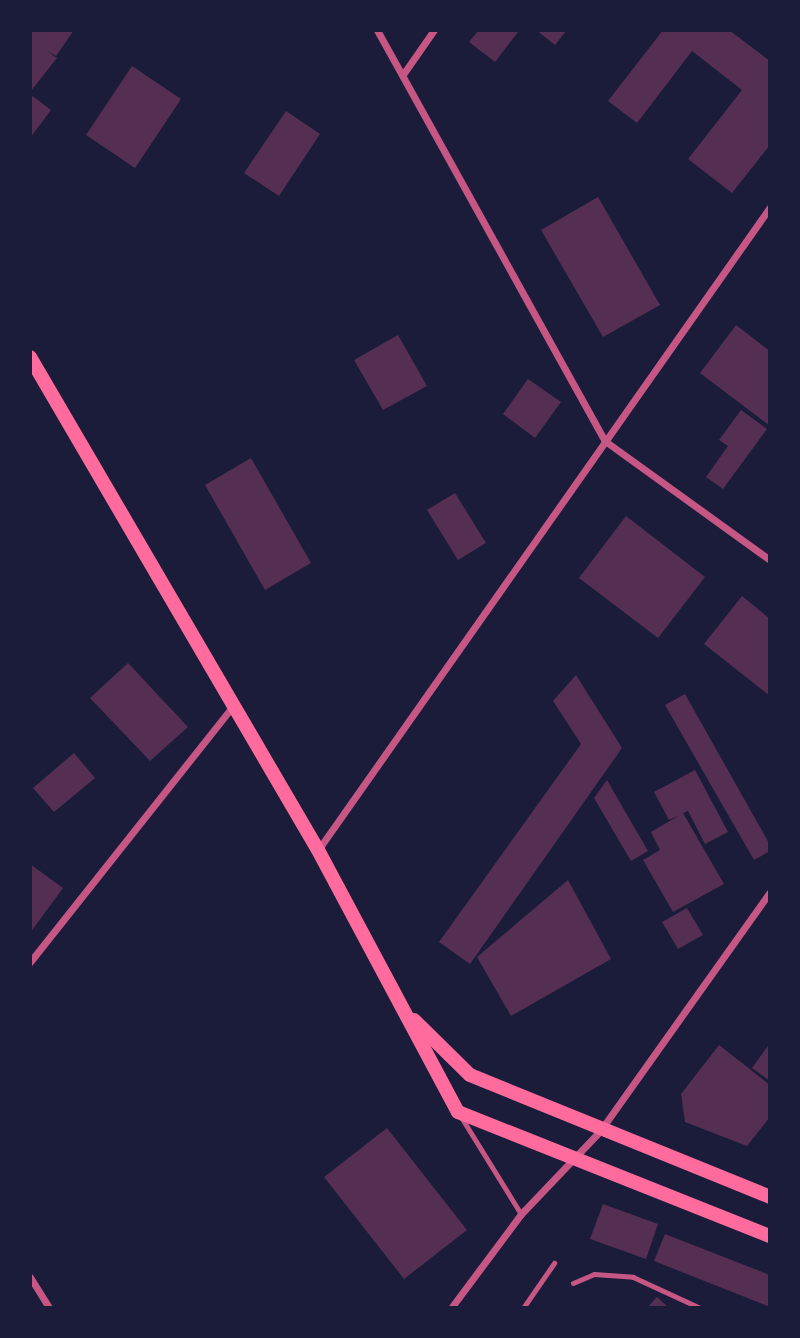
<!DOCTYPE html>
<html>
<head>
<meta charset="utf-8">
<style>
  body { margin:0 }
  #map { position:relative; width:800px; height:1338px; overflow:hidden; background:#1b1b3a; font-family:Roboto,sans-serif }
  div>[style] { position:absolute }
  .building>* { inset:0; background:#542f53 }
  .service>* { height:5px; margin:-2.5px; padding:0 2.5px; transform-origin:2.5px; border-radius:2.5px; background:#c65784 }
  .minor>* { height:7px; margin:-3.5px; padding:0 3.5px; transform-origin:3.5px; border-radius:3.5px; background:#c65784 }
  .secondary>* { height:14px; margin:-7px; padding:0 7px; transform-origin:7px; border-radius:7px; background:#ff6b9d }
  span { translate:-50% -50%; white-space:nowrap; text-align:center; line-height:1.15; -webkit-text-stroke:7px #1b1b3a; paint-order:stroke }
  .frame { position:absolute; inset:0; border:32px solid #1b1b3a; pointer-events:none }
</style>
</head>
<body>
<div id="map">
  <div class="building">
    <i style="clip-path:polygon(30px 30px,74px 30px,56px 56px,46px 50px,57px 58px,30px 92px)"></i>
    <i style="clip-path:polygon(479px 30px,515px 30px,518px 32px,495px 62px,469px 42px)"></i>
    <i style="clip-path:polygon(536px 30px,567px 30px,555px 45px)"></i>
    <i style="clip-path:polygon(663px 30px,729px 30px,770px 61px,770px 145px,732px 193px,688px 159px,742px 90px,692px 51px,637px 123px,608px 101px)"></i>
    <i style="clip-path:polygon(132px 66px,181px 99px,135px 168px,86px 135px)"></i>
    <i style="clip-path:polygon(31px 95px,51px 110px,30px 138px,30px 97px)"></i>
    <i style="clip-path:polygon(286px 111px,320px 134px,279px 196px,244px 173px)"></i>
    <i style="clip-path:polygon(598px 197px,660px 305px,603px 337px,541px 230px)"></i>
    <i style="clip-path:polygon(736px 325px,770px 351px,770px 426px,700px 373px)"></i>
    <i style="clip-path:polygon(398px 335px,427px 386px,383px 410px,354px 360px)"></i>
    <i style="clip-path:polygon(528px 379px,561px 402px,535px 438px,503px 414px)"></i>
    <i style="clip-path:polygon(741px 410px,767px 429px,723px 489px,706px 477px,728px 446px,719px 440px)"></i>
    <i style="clip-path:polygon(251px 458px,311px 563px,265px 590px,205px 485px)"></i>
    <i style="clip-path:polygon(455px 493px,486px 543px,458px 560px,427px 510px)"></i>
    <i style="clip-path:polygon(626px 516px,705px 577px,658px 638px,579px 578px)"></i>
    <i style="clip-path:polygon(742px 596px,770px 619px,770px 696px,704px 644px)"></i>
    <i style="clip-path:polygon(128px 663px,188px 727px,150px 761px,90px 698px)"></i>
    <i style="clip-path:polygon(576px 675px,622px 748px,470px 964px,439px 942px,581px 744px,553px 701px)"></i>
    <i style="clip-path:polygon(685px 694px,770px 845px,770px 851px,754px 860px,665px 705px)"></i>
    <i style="clip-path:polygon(74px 753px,95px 778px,54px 812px,33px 788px)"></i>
    <i style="clip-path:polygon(695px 770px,728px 832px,705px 844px,688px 811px,683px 813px,724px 884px,673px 912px,643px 860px,660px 850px,651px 832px,680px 815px,669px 820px,654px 792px)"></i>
    <i style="clip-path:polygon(607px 780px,648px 851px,631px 861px,594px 798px)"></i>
    <i style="clip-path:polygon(30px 864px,63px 888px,30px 933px)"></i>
    <i style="clip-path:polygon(568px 880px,611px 959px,511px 1016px,477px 957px)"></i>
    <i style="clip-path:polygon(687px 908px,703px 935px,678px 949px,662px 922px)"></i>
    <i style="clip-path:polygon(770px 1043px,770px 1081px,752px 1068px)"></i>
    <i style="clip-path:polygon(719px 1045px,770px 1085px,770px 1117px,747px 1146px,685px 1122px,681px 1094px)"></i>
    <i style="clip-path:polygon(387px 1128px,467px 1230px,404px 1279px,324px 1177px)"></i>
    <i style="clip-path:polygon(603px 1204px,658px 1224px,646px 1259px,590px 1239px)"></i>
    <i style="clip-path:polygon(665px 1234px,770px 1275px,770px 1307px,654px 1261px)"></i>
    <i style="clip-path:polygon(657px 1297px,669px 1308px,647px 1308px)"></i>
  </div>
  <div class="service">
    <i style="left:461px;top:1117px;width:114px;rotate:58.3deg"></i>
    <i style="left:573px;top:1283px;width:23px;rotate:-23deg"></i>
    <i style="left:594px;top:1274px;width:39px;rotate:4deg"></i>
    <i style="left:633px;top:1277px;width:74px;rotate:24.8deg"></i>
    <i style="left:523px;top:1308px;width:55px;rotate:-55.4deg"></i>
  </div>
  <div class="minor">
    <i style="left:377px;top:30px;width:470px;rotate:61deg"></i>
    <i style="left:605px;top:441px;width:203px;rotate:35.8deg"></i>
    <i style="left:404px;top:73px;width:52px;rotate:-55.1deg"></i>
    <i style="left:318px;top:850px;width:786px;rotate:-54.89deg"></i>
    <i style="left:30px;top:962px;width:324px;rotate:-51.6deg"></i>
    <i style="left:30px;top:1277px;width:36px;rotate:58deg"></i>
    <i style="left:451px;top:1308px;width:117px;rotate:-53.3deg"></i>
    <i style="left:521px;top:1214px;width:115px;rotate:-46.4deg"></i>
    <i style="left:600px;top:1131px;width:293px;rotate:-54.6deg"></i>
  </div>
  <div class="secondary">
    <i style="left:30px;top:357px;width:571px;rotate:59.71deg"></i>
    <i style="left:318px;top:850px;width:297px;rotate:61.9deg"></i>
    <i style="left:458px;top:1112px;width:336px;rotate:21.7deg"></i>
    <i style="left:414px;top:1020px;width:78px;rotate:44.5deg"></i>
    <i style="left:470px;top:1075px;width:324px;rotate:22.1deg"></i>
  </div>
  <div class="frame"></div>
</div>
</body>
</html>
